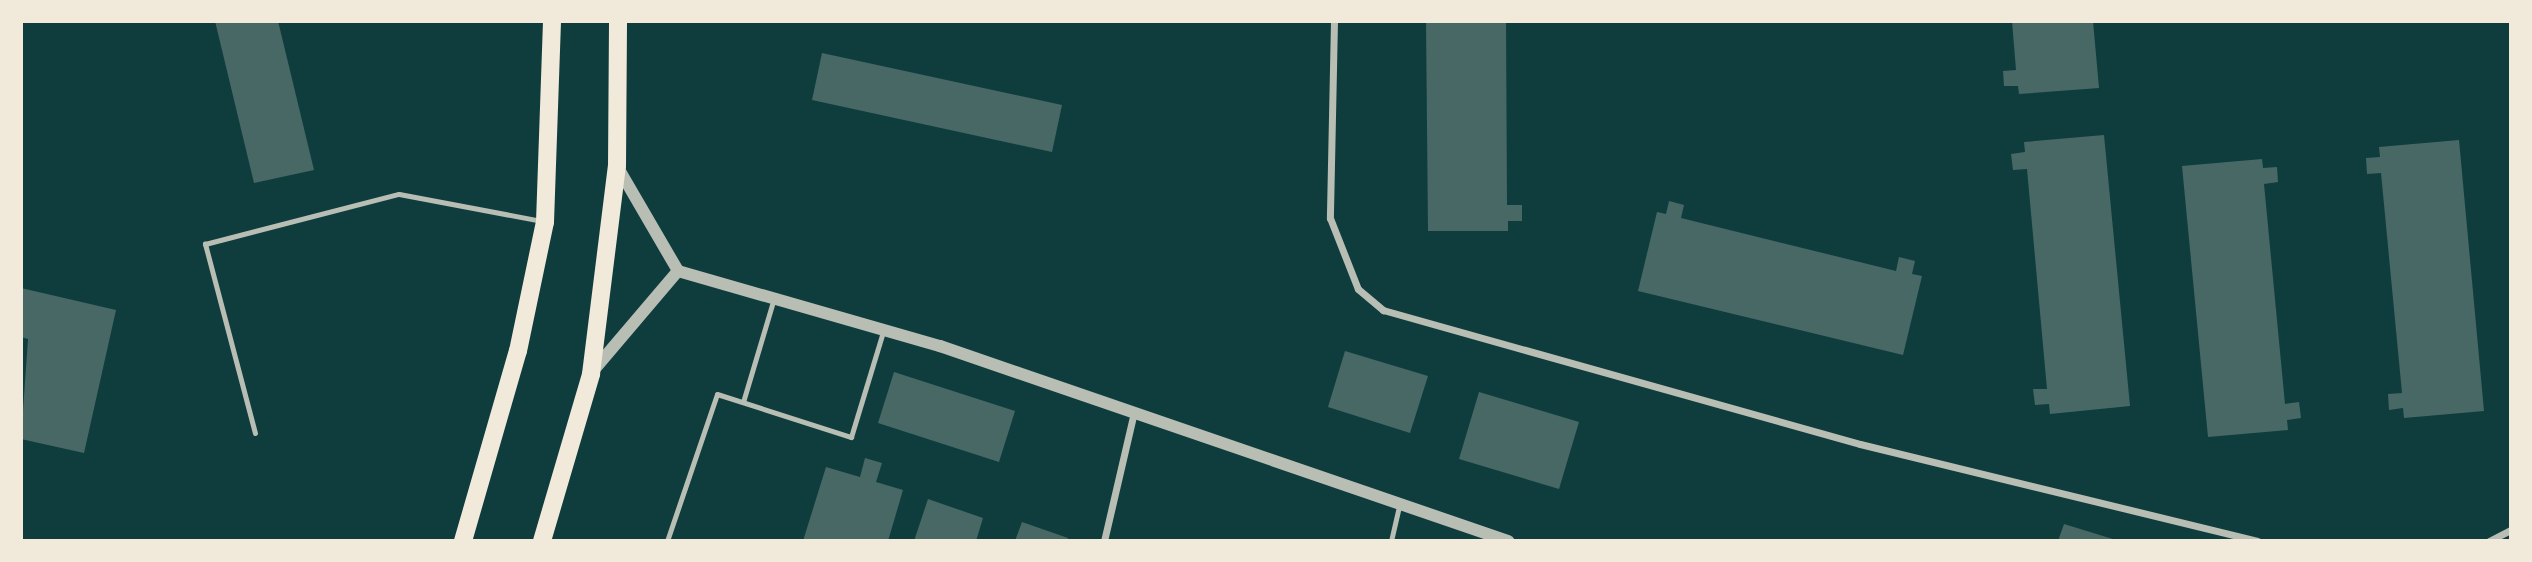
<!DOCTYPE html>
<html>
<head>
<meta charset="utf-8">
<style>
  body { margin:0 }
  #map { position:relative; width:2532px; height:562px; overflow:hidden; background:#0f3d3e; font-family:Jost,sans-serif }
  div>[style] { position:absolute }
  .building>* { inset:0; background:#486865 }
  .service>* { height:5px; margin:-2.5px; padding:0 2.5px; transform-origin:2.5px; border-radius:2.5px; background:#b8beb3 }
  .minor>* { height:7px; margin:-3.5px; padding:0 3.5px; transform-origin:3.5px; border-radius:3.5px; background:#b8beb3 }
  .tertiary>* { height:12px; margin:-6px; padding:0 6px; transform-origin:6px; border-radius:6px; background:#b8beb3 }
  .primary>* { height:18px; margin:-9px; padding:0 9px; transform-origin:9px; border-radius:9px; background:#f1e9da }
  span { translate:-50% -50%; white-space:nowrap; text-align:center; line-height:1.15; -webkit-text-stroke:7px #f1e9da; paint-order:stroke }
  .frame { position:absolute; inset:0; border:23px solid #f1e9da; pointer-events:none }
</style>
</head>
<body>
<div id="map">
  <div class="building">
    <i style="clip-path:polygon(215px 21px,278px 21px,314px 170px,254px 183px)"></i>
    <i style="clip-path:polygon(1426px 21px,1506px 21px,1507px 205px,1522px 205px,1522px 221px,1508px 221px,1508px 231px,1428px 231px)"></i>
    <i style="clip-path:polygon(2012px 21px,2093px 21px,2099px 88px,2019px 94px,2018px 86px,2004px 86px,2003px 71px,2016px 70px)"></i>
    <i style="clip-path:polygon(822px 53px,1062px 105px,1052px 152px,812px 100px)"></i>
    <i style="clip-path:polygon(2104px 135px,2130px 406px,2050px 414px,2049px 404px,2035px 405px,2033px 389px,2047px 389px,2027px 169px,2013px 170px,2011px 154px,2025px 152px,2024px 142px)"></i>
    <i style="clip-path:polygon(2459px 140px,2484px 411px,2404px 418px,2403px 408px,2389px 410px,2388px 394px,2402px 393px,2381px 173px,2367px 174px,2366px 158px,2380px 157px,2379px 147px)"></i>
    <i style="clip-path:polygon(2262px 159px,2263px 168px,2277px 167px,2278px 182px,2264px 184px,2285px 404px,2299px 402px,2301px 418px,2287px 420px,2288px 430px,2208px 437px,2182px 166px)"></i>
    <i style="clip-path:polygon(1669px 201px,1684px 205px,1681px 218px,1896px 271px,1899px 257px,1915px 261px,1912px 274px,1922px 276px,1903px 355px,1638px 291px,1657px 212px,1666px 214px)"></i>
    <i style="clip-path:polygon(21px 288px,116px 310px,84px 453px,21px 439px,28px 339px,21px 337px)"></i>
    <i style="clip-path:polygon(1345px 351px,1428px 376px,1410px 433px,1328px 407px)"></i>
    <i style="clip-path:polygon(894px 372px,1015px 411px,999px 462px,878px 423px)"></i>
    <i style="clip-path:polygon(1479px 392px,1579px 422px,1559px 489px,1459px 459px)"></i>
    <i style="clip-path:polygon(865px 458px,882px 463px,876px 482px,903px 490px,888px 541px,803px 541px,826px 467px,860px 477px)"></i>
    <i style="clip-path:polygon(928px 499px,983px 518px,976px 541px,914px 541px)"></i>
    <i style="clip-path:polygon(1022px 522px,1068px 538px,1067px 541px,1015px 541px)"></i>
    <i style="clip-path:polygon(2064px 524px,2116px 540px,2116px 541px,2058px 541px)"></i>
  </div>
  <div class="service">
    <i style="left:743px;top:402px;width:109px;rotate:-73.4deg"></i>
    <i style="left:255px;top:433px;width:196px;rotate:-104.8deg"></i>
    <i style="left:205px;top:244px;width:200px;rotate:-14.5deg"></i>
    <i style="left:399px;top:194px;width:146px;rotate:10.7deg"></i>
    <i style="left:667px;top:541px;width:155px;rotate:-71.2deg"></i>
    <i style="left:717px;top:394px;width:141px;rotate:17.8deg"></i>
    <i style="left:851px;top:437px;width:110px;rotate:-73.1deg"></i>
    <i style="left:1391px;top:541px;width:35px;rotate:-77deg"></i>
  </div>
  <div class="minor">
    <i style="left:1334px;top:21px;width:197px;rotate:91.2deg"></i>
    <i style="left:1330px;top:218px;width:76px;rotate:68.5deg"></i>
    <i style="left:1358px;top:289px;width:33px;rotate:40deg"></i>
    <i style="left:1383px;top:310px;width:495px;rotate:15.7deg"></i>
    <i style="left:1860px;top:444px;width:409px;rotate:13.7deg"></i>
    <i style="left:1104px;top:541px;width:128px;rotate:-76.9deg"></i>
    <i style="left:2489px;top:541px;width:25px;rotate:-27deg"></i>
  </div>
  <div class="tertiary">
    <i style="left:617px;top:166px;width:121px;rotate:59.8deg"></i>
    <i style="left:678px;top:271px;width:273px;rotate:16deg"></i>
    <i style="left:940px;top:346px;width:601px;rotate:18.95deg"></i>
    <i style="left:592px;top:372px;width:133px;rotate:-49.6deg"></i>
  </div>
  <div class="primary">
    <i style="left:463px;top:541px;width:198px;rotate:-73.9deg"></i>
    <i style="left:518px;top:351px;width:132px;rotate:-78.2deg"></i>
    <i style="left:545px;top:222px;width:201px;rotate:-88deg"></i>
    <i style="left:542px;top:541px;width:174px;rotate:-73.6deg"></i>
    <i style="left:591px;top:374px;width:210px;rotate:-82.9deg"></i>
    <i style="left:617px;top:166px;width:145px;rotate:-89.6deg"></i>
  </div>
  <div class="frame"></div>
</div>
</body>
</html>
